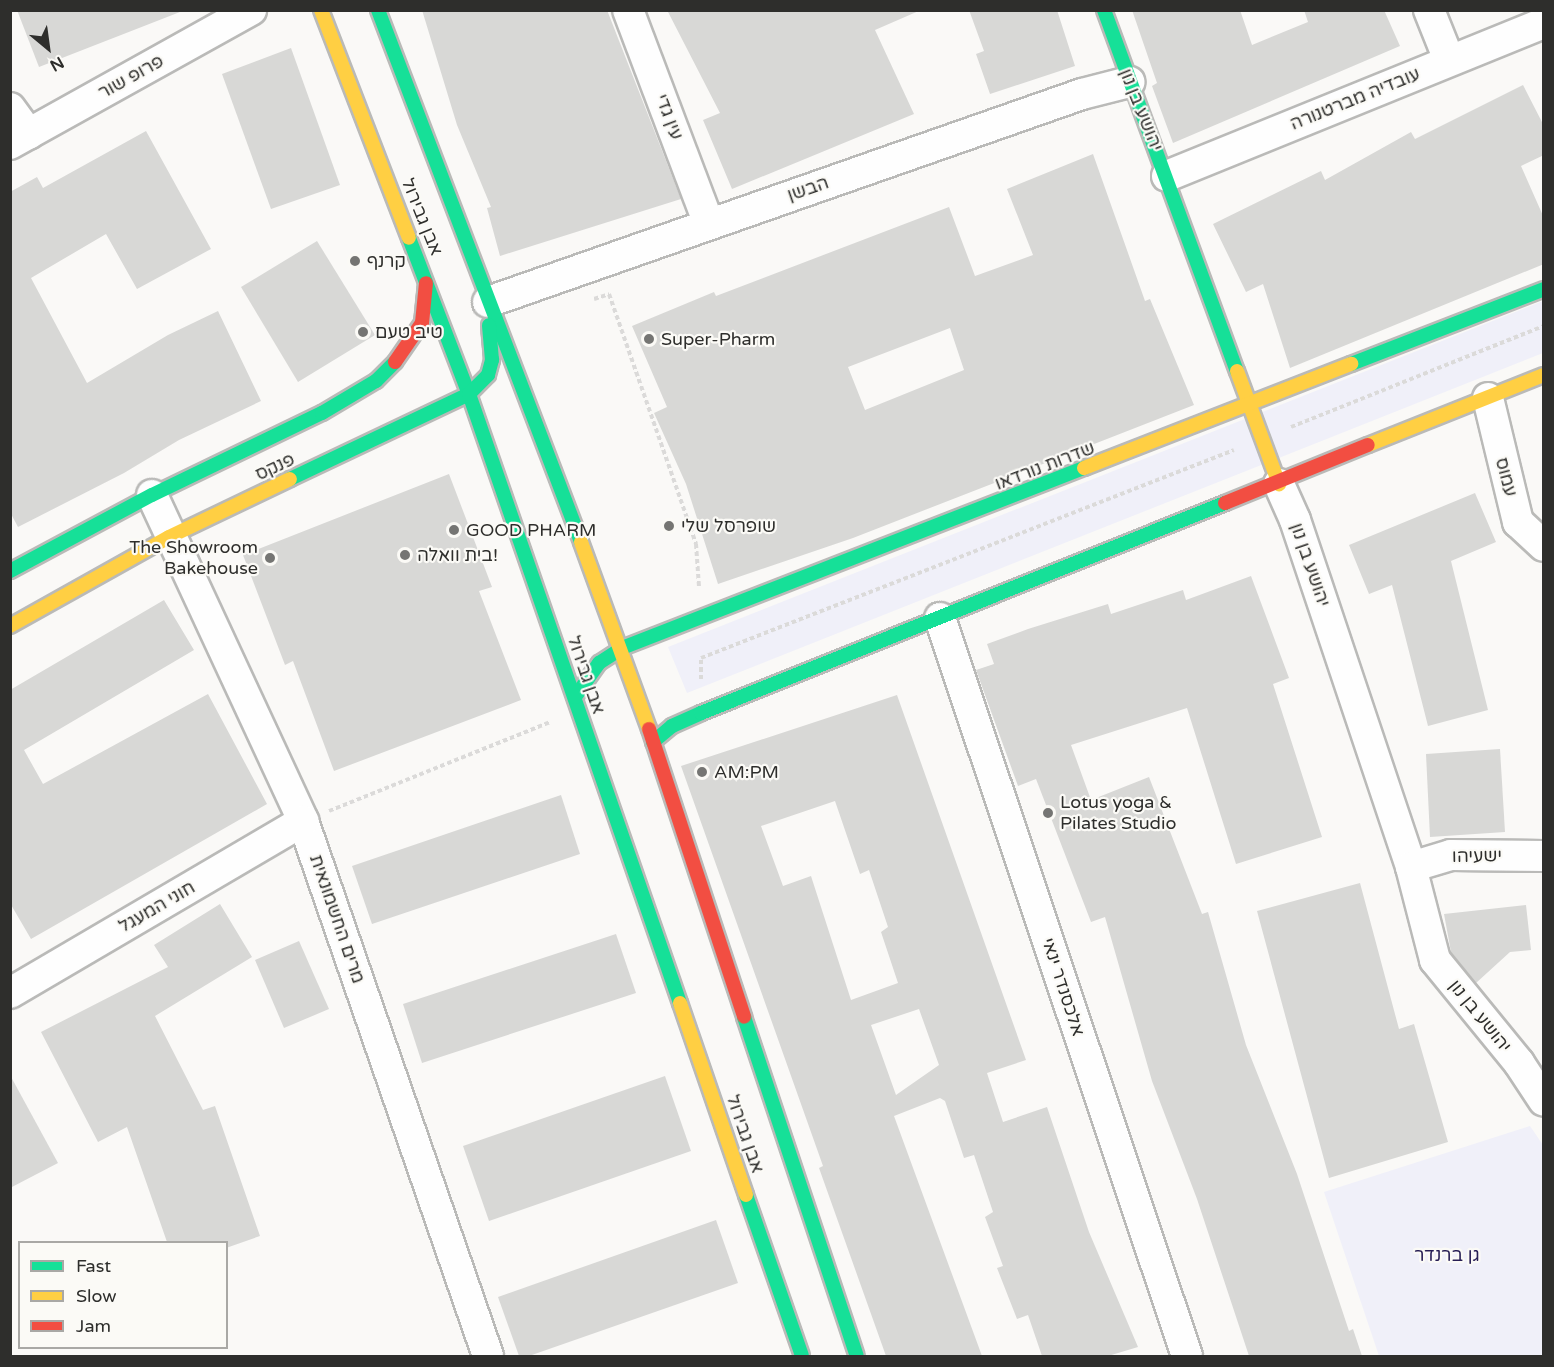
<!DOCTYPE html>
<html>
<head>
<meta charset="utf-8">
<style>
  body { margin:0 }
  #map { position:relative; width:1554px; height:1367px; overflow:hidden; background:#faf9f7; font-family:"Varela Round",Heebo,sans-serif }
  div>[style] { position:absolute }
  .green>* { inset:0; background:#f0f0f9 }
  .building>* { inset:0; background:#d8d8d6 }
  .path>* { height:4px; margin-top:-2px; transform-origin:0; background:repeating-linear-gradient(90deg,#dbdad9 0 4.5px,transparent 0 7.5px) }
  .roads { filter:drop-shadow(2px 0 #babab8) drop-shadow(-2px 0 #babab8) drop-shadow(0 2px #babab8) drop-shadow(0 -2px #babab8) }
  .street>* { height:30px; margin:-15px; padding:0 15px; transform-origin:15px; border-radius:15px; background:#fefefe }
  .fast>* { height:14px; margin:-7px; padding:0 7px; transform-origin:7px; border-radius:7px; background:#16e098 }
  .slow>* { height:14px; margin:-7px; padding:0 7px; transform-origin:7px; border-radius:7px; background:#ffcf43 }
  .jam>* { height:14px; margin:-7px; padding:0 7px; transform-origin:7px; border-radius:7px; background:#f24e42 }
  .dots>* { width:16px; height:16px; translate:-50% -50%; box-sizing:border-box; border:3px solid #fbfaf6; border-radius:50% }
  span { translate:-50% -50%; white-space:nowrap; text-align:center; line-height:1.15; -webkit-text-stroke:4.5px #fbfaf6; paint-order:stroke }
  .street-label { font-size:18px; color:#2e2e2c }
  .poi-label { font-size:18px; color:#2e2e2c }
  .left { translate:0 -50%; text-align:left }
  .right { translate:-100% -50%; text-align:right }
  .park-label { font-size:18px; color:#271e55 }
  .frame { position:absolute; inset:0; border:12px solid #2e2e2c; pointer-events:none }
  .legend { position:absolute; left:18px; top:1241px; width:210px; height:108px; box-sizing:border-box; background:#fbfaf6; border:2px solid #a9a8a5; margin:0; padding:8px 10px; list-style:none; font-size:18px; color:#2e2e2c }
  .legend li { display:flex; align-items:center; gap:12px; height:30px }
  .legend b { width:30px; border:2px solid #a9a8a5 }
  .north { position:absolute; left:18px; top:18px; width:60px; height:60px; -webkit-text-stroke:4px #fbfaf6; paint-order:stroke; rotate:151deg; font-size:16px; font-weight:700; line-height:24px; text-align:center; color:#2e2e2c }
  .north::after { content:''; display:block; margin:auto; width:21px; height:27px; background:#2e2e2c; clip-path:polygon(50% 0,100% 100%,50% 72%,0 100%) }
</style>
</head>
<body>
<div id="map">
  <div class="green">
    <i style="clip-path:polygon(1543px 301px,1543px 353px,687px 693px,668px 647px)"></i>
    <i style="clip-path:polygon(1530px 1126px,1543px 1145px,1543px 1356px,1379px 1356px,1324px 1192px)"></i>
  </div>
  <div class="building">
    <i style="clip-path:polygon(17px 10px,180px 10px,180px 12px,39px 67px)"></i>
    <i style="clip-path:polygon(422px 10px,607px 10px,681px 199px,500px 256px,487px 208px,491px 207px,457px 125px)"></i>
    <i style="clip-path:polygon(667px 10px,921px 10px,875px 30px,914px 114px,732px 189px,703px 120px,720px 113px)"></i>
    <i style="clip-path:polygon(969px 10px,1057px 10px,1075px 66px,990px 94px,976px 54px,984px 51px)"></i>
    <i style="clip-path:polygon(1132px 10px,1240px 10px,1252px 45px,1308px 22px,1304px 10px,1384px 10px,1400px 46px,1173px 143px,1152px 86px,1157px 83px)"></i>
    <i style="clip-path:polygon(291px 48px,340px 185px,271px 209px,222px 74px)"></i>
    <i style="clip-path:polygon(1523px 85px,1544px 126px,1544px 155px,1521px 166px,1544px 218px,1544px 264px,1290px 368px,1263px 284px,1246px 292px,1213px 224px,1321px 171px,1325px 180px,1411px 132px,1415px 139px)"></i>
    <i style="clip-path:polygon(146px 131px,211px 249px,137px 289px,106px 234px,31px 278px,87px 383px,168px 335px,218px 311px,261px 401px,179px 440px,124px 473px,18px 527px,10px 512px,10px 192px,37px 177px,43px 188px)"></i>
    <i style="clip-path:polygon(evenodd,1093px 154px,1145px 301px,1150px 299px,1194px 405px,853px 538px,718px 584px,686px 484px,654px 413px,667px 407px,632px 326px,714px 292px,716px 296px,949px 207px,975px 276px,1033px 255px,1007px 189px,1093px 154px,950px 328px,964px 370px,865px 410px,848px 367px,950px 328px)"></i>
    <i style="clip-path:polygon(317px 241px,375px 335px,298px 382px,241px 287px)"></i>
    <i style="clip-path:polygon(449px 474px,492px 587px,479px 591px,521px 700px,334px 771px,293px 661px,285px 665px,243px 555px)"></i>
    <i style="clip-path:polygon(1475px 493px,1496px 542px,1451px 561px,1488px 710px,1428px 726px,1392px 585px,1369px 594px,1349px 545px)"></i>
    <i style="clip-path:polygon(1251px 576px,1289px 678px,1273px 684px,1322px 837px,1236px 864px,1187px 708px,1071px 745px,1091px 800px,1149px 777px,1202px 914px,1208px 912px,1246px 1045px,1297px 1174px,1349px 1331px,1353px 1329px,1362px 1356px,1249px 1356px,1197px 1199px,1152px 1081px,1105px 917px,1091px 922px,1036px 779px,1018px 786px,976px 670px,994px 664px,987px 644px,1028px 629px,1108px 604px,1111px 614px,1183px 590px,1186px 600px)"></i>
    <i style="clip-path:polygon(164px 600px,194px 650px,24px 750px,43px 784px,208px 694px,267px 804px,31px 939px,10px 903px,10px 690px)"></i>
    <i style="clip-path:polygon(evenodd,897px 695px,1026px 1060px,987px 1073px,1003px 1122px,1047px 1107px,1089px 1232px,1138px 1347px,1108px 1356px,1042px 1356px,1028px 1315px,1017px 1319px,997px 1268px,1003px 1266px,985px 1217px,993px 1212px,974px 1155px,964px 1158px,945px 1101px,940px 1098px,894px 1116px,982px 1356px,886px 1356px,819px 1168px,823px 1166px,681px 766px,897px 695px,835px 801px,860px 874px,869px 870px,888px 927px,881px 932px,898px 983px,851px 1000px,811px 876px,783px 886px,761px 826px,835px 801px,897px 695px,919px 1009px,939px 1065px,896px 1095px,871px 1025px,919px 1009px)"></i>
    <i style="clip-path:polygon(1500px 749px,1505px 832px,1430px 837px,1426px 754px)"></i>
    <i style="clip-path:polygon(561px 795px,580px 854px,372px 924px,352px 866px)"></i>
    <i style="clip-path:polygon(1360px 883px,1399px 1029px,1414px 1024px,1448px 1142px,1329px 1178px,1257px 911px)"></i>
    <i style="clip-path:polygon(220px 904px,252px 957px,155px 1016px,203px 1110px,215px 1106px,260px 1236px,226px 1248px,226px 1242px,167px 1242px,127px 1127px,98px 1142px,41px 1032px,168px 967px,154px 945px)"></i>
    <i style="clip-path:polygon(1526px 905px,1531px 950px,1510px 952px,1476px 983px,1451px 952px,1444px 914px)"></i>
    <i style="clip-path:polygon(616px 934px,636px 993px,422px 1063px,403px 1004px)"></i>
    <i style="clip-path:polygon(299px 941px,329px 1009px,284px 1028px,255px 960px)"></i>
    <i style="clip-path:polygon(10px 1075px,58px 1163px,10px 1188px)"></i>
    <i style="clip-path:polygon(665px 1076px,691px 1151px,489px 1221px,463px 1146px)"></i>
    <i style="clip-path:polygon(716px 1220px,738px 1283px,529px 1356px,519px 1356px,498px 1297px)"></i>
  </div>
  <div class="path">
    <i style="left:594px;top:299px;width:16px;rotate:-18deg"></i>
    <i style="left:609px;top:294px;width:265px;rotate:70.8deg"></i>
    <i style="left:696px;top:544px;width:43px;rotate:86deg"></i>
    <i style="left:1291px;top:427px;width:272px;rotate:-21.8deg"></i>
    <i style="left:701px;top:658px;width:572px;rotate:-21.32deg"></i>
    <i style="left:701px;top:679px;width:22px;rotate:-90deg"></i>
    <i style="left:329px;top:811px;width:238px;rotate:-21.9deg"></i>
  </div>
  <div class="roads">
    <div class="street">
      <i style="left:628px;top:10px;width:229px;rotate:69.3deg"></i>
      <i style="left:1429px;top:10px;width:54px;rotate:68.2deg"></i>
      <i style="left:10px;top:108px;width:32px;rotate:54deg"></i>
      <i style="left:10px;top:144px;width:276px;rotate:-29.1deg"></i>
      <i style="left:1167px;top:176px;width:407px;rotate:-22.1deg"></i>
      <i style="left:488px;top:302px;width:629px;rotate:-19.3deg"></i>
      <i style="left:1082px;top:94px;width:49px;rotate:-14.3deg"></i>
      <i style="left:1488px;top:398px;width:128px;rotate:76.4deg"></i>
      <i style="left:1518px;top:522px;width:35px;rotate:43deg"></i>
      <i style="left:1279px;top:484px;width:39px;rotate:66deg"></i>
      <i style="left:1295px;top:520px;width:366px;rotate:71.5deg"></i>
      <i style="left:1411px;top:867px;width:96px;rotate:75.5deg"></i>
      <i style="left:1435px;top:960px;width:133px;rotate:50.8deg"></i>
      <i style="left:1519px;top:1063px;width:45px;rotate:56.7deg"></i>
      <i style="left:152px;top:495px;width:359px;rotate:65.1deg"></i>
      <i style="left:303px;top:821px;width:566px;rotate:70.92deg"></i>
      <i style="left:940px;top:618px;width:778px;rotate:71.5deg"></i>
      <i style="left:1411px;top:867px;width:42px;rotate:-16.7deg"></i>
      <i style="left:1451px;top:855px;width:93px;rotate:0.6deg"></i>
      <i style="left:10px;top:993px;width:340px;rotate:-30.4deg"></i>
    </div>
    <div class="fast">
      <i style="left:378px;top:10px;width:569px;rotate:69.11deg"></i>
      <i style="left:1104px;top:10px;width:385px;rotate:69.8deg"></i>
      <i style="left:409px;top:238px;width:167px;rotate:69deg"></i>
      <i style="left:469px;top:394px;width:645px;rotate:70.89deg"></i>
      <i style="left:1351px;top:364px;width:207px;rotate:-21.2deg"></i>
      <i style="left:290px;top:479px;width:198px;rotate:-25.4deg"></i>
      <i style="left:469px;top:394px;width:27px;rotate:-45deg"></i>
      <i style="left:488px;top:375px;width:16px;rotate:-75deg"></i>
      <i style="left:492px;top:360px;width:35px;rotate:-95deg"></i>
      <i style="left:10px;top:571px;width:161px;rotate:-28.2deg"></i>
      <i style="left:152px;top:495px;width:189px;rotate:-25.8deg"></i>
      <i style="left:322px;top:413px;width:63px;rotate:-30.7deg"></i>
      <i style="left:376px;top:381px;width:27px;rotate:-45deg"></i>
      <i style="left:575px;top:697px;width:42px;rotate:-54.8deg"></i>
      <i style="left:599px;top:663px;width:27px;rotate:-33deg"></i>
      <i style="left:622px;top:648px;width:496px;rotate:-21.3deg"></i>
      <i style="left:653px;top:742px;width:25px;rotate:-40deg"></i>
      <i style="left:672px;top:726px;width:32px;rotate:-24deg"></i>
      <i style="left:701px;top:713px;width:565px;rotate:-21.84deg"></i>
      <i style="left:744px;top:1017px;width:357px;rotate:71.6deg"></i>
      <i style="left:746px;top:1195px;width:170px;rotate:70.8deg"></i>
    </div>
    <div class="slow">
      <i style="left:321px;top:10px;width:244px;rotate:68.9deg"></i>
      <i style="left:1237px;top:371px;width:121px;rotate:69.6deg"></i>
      <i style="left:1368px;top:445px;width:189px;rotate:-21.7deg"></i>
      <i style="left:1084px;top:468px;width:287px;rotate:-21.3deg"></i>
      <i style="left:581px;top:542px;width:199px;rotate:70deg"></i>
      <i style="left:10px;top:626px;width:182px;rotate:-29.2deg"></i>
      <i style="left:169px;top:537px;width:134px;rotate:-25.6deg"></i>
      <i style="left:680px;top:1003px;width:203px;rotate:71deg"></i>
    </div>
    <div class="jam">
      <i style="left:395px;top:362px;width:47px;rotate:-55.3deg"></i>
      <i style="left:422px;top:323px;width:40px;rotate:-84.3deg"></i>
      <i style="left:1225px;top:503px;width:154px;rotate:-22.1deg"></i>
      <i style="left:649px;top:729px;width:303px;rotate:71.7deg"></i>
    </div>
  </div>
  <div class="dots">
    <i style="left:355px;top:261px;background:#757573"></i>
    <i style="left:363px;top:332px;background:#757573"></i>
    <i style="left:649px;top:339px;background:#757573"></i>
    <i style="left:669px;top:526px;background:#757573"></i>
    <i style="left:454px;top:530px;background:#757573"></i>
    <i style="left:405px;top:555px;background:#757573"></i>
    <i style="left:270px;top:558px;background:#757573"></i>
    <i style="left:702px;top:772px;background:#757573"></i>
    <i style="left:1048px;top:813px;background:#757573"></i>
  </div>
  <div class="street-label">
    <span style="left:131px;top:77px;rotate:-29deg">פרופ שור</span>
    <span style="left:1355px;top:99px;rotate:-22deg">עובדיה מברטנורה</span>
    <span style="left:1141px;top:110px;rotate:68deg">יהושע בן נון</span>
    <span style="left:669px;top:117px;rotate:69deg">עין גדי</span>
    <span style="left:808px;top:189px;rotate:-19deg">הבשן</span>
    <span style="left:422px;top:217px;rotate:68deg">אבן גבירול</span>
    <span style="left:1045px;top:466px;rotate:-21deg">שדרות נורדאו</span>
    <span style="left:275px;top:467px;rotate:-25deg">פנקס</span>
    <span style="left:1506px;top:477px;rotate:75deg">עמוס</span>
    <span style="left:1310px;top:565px;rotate:71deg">יהושע בן נון</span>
    <span style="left:586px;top:675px;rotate:71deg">אבן גבירול</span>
    <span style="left:1477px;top:856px;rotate:-1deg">ישעיהו</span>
    <span style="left:157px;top:907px;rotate:-30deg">חוני המעגל</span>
    <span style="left:337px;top:919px;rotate:71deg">מרים החשמונאית</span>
    <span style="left:1063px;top:987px;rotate:72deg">אלכסנדר ינאי</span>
    <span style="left:1480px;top:1016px;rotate:51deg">יהושע בן נון</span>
    <span style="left:745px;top:1134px;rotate:71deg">אבן גבירול</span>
  </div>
  <div class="poi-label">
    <span class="left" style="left:367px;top:261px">קרנף</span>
    <span class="left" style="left:375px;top:332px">טיב טעם</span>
    <span class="left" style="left:661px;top:339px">Super-Pharm</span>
    <span class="left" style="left:681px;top:526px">שופרסל שלי</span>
    <span class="left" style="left:466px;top:530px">GOOD PHARM</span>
    <span class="right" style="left:258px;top:558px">The Showroom<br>Bakehouse</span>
    <span class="left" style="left:417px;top:555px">בית וואלה!</span>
    <span class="left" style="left:714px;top:772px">AM:PM</span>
    <span class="left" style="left:1060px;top:813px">Lotus yoga &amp;<br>Pilates Studio</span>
  </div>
  <div class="park-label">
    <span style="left:1447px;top:1255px">גן ברנדר</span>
  </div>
  <div class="frame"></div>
  <ul class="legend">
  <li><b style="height:8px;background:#16e098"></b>Fast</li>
  <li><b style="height:8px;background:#ffcf43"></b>Slow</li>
  <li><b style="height:8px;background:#f24e42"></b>Jam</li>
  </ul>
  <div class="north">N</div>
</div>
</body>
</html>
